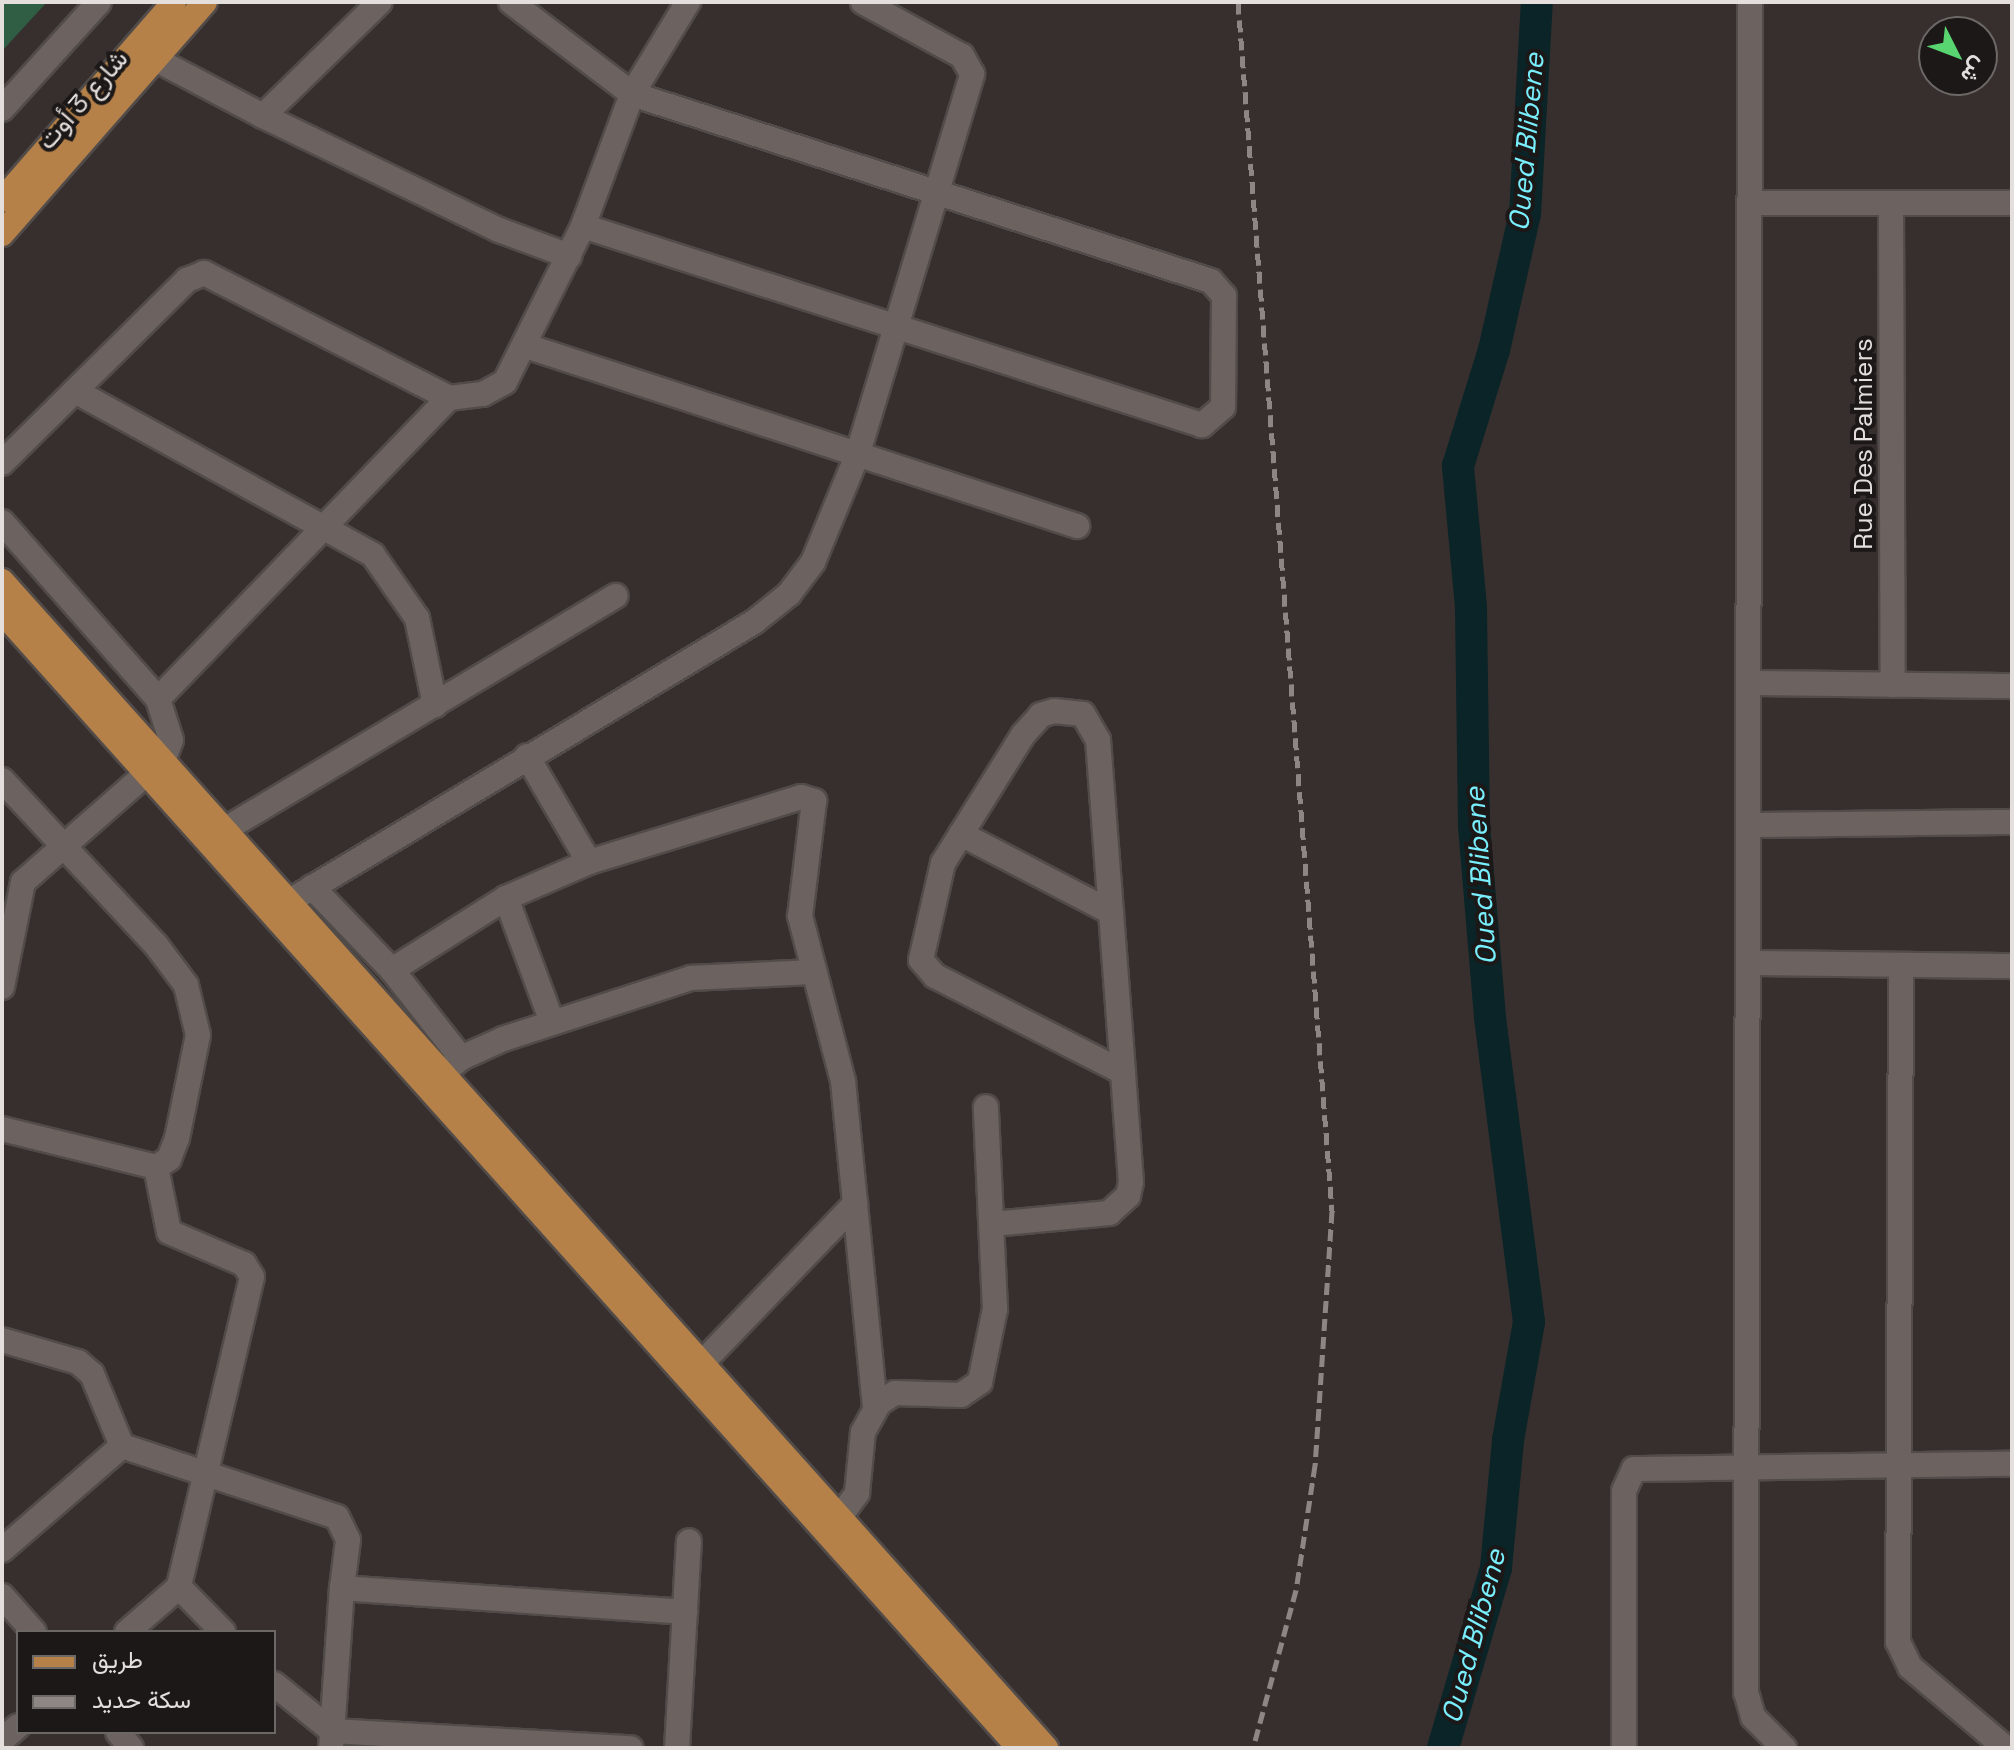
<!DOCTYPE html>
<html>
<head>
<meta charset="utf-8">
<style>
  body { margin:0 }
  #map { position:relative; width:2014px; height:1750px; overflow:hidden; background:#372f2d; font-family:"Space Grotesk",Vazirmatn,sans-serif }
  div>[style] { position:absolute }
  .green>* { inset:0; background:#2f5e44 }
  .river>* { height:32px; margin:-16px; padding:0 16px; transform-origin:16px; border-radius:16px; background:#0b2427 }
  .roads { filter:drop-shadow(2px 0 #514b49) drop-shadow(-2px 0 #514b49) drop-shadow(0 2px #514b49) drop-shadow(0 -2px #514b49) }
  .minor>* { height:24px; margin:-12px; padding:0 12px; transform-origin:12px; border-radius:12px; background:#6c6360 }
  .major>* { height:24px; margin:-12px; padding:0 12px; transform-origin:12px; border-radius:12px; background:#b58149 }
  .rail>* { height:5px; margin-top:-2.5px; transform-origin:0; background:repeating-linear-gradient(90deg,#8d8684 0 12px,transparent 0 18px) }
  span { translate:-50% -50%; white-space:nowrap; text-align:center; line-height:1.15; -webkit-text-stroke:8px #1c1817; paint-order:stroke }
  .street-label { font-size:26px; color:#e4dfdd }
  .water-label { font-size:28px; color:#79eefc; font-style:italic }
  .frame { position:absolute; inset:0; border:4px solid #e4dfdd; pointer-events:none }
  .legend { position:absolute; left:16px; top:1630px; width:260px; height:104px; box-sizing:border-box; background:#1c1817; border:2px solid #6c6866; margin:0; padding:10px 14px; list-style:none; font-size:24px; color:#e4dfdd }
  .legend li { display:flex; align-items:center; gap:16px; height:40px }
  .legend b { width:40px; border:2px solid #6c6866 }
  .north { position:absolute; left:1918px; top:16px; width:80px; height:80px; box-sizing:border-box; background:#1c1817; border:2px solid #6c6866; border-radius:50%; rotate:132deg; font-size:22px; font-weight:700; line-height:32px; text-align:center; color:#e4dfdd }
  .north::after { content:''; display:block; margin:auto; width:28px; height:36px; background:#58d570; clip-path:polygon(50% 0,100% 100%,50% 72%,0 100%) }
</style>
</head>
<body>
<div id="map">
  <div class="green">
    <i style="clip-path:polygon(2px 2px,47px 2px,2px 51px)"></i>
  </div>
  <div class="river">
    <i style="left:1443px;top:1748px;width:188px;rotate:-73.6deg"></i>
    <i style="left:1496px;top:1568px;width:129px;rotate:-84.6deg"></i>
    <i style="left:1508px;top:1440px;width:120px;rotate:-79.9deg"></i>
    <i style="left:1529px;top:1322px;width:307px;rotate:-97.3deg"></i>
    <i style="left:1490px;top:1017px;width:193px;rotate:-94.8deg"></i>
    <i style="left:1474px;top:825px;width:218px;rotate:-90.8deg"></i>
    <i style="left:1471px;top:607px;width:142px;rotate:-95.3deg"></i>
    <i style="left:1458px;top:466px;width:121px;rotate:-72.8deg"></i>
    <i style="left:1494px;top:350px;width:139px;rotate:-77.2deg"></i>
    <i style="left:1525px;top:214px;width:212px;rotate:-86.8deg"></i>
  </div>
  <div class="roads">
    <div class="minor">
      <i style="left:511px;top:2px;width:152px;rotate:37.2deg"></i>
      <i style="left:632px;top:94px;width:608px;rotate:17.9deg"></i>
      <i style="left:1211px;top:281px;width:20px;rotate:49deg"></i>
      <i style="left:1224px;top:296px;width:111px;rotate:90.5deg"></i>
      <i style="left:1223px;top:407px;width:28px;rotate:139deg"></i>
      <i style="left:1202px;top:425px;width:650px;rotate:-162.18deg"></i>
      <i style="left:1750px;top:2px;width:1690px;rotate:90.14deg"></i>
      <i style="left:1746px;top:1692px;width:26px;rotate:74deg"></i>
      <i style="left:1753px;top:1717px;width:44px;rotate:45deg"></i>
      <i style="left:155px;top:59px;width:122px;rotate:27.8deg"></i>
      <i style="left:263px;top:116px;width:163px;rotate:-44.3deg"></i>
      <i style="left:2px;top:109px;width:144px;rotate:-47.8deg"></i>
      <i style="left:263px;top:116px;width:262px;rotate:25.8deg"></i>
      <i style="left:499px;top:230px;width:75px;rotate:20.4deg"></i>
      <i style="left:1750px;top:203px;width:262px"></i>
      <i style="left:1891px;top:204px;width:481px;rotate:89.8deg"></i>
      <i style="left:526px;top:346px;width:580px;rotate:18.09deg"></i>
      <i style="left:75px;top:391px;width:340px;rotate:28.8deg"></i>
      <i style="left:373px;top:555px;width:77px;rotate:55.1deg"></i>
      <i style="left:417px;top:618px;width:89px;rotate:78.3deg"></i>
      <i style="left:2px;top:463px;width:260px;rotate:-44.7deg"></i>
      <i style="left:187px;top:280px;width:18px;rotate:-22deg"></i>
      <i style="left:204px;top:273px;width:275px;rotate:27deg"></i>
      <i style="left:2px;top:522px;width:236px;rotate:48.6deg"></i>
      <i style="left:1749px;top:683px;width:263px;rotate:0.7deg"></i>
      <i style="left:527px;top:756px;width:123px;rotate:59.7deg"></i>
      <i style="left:164px;top:759px;width:20px;rotate:-70deg"></i>
      <i style="left:171px;top:740px;width:43px;rotate:-107.6deg"></i>
      <i style="left:158px;top:699px;width:419px;rotate:-46deg"></i>
      <i style="left:449px;top:398px;width:34px;rotate:-7deg"></i>
      <i style="left:483px;top:394px;width:25px;rotate:-29deg"></i>
      <i style="left:505px;top:382px;width:174px;rotate:-63.4deg"></i>
      <i style="left:583px;top:226px;width:141px;rotate:-69.6deg"></i>
      <i style="left:632px;top:94px;width:108px;rotate:-58.7deg"></i>
      <i style="left:2px;top:780px;width:226px;rotate:47deg"></i>
      <i style="left:156px;top:945px;width:50px;rotate:53.1deg"></i>
      <i style="left:186px;top:985px;width:51px;rotate:76.5deg"></i>
      <i style="left:198px;top:1035px;width:105px;rotate:101.5deg"></i>
      <i style="left:177px;top:1138px;width:22px;rotate:111deg"></i>
      <i style="left:169px;top:1159px;width:15px;rotate:148deg"></i>
      <i style="left:156px;top:1167px;width:159px;rotate:-166.1deg"></i>
      <i style="left:1749px;top:825px;width:263px;rotate:-0.7deg"></i>
      <i style="left:226px;top:829px;width:454px;rotate:-30.9deg"></i>
      <i style="left:961px;top:834px;width:169px;rotate:27.5deg"></i>
      <i style="left:312px;top:887px;width:115px;rotate:46.1deg"></i>
      <i style="left:392px;top:970px;width:112px;rotate:51.9deg"></i>
      <i style="left:506px;top:898px;width:132px;rotate:69.6deg"></i>
      <i style="left:290px;top:901px;width:541px;rotate:-31.02deg"></i>
      <i style="left:754px;top:622px;width:45px;rotate:-38.7deg"></i>
      <i style="left:789px;top:594px;width:40px;rotate:-53deg"></i>
      <i style="left:813px;top:562px;width:115px;rotate:-67.5deg"></i>
      <i style="left:857px;top:456px;width:399px;rotate:-73.2deg"></i>
      <i style="left:972px;top:74px;width:21px;rotate:-119deg"></i>
      <i style="left:962px;top:56px;width:113px;rotate:-151.4deg"></i>
      <i style="left:1749px;top:963px;width:263px;rotate:0.7deg"></i>
      <i style="left:1901px;top:965px;width:677px;rotate:90.25deg"></i>
      <i style="left:1898px;top:1642px;width:28px;rotate:64deg"></i>
      <i style="left:1910px;top:1667px;width:126px;rotate:40.2deg"></i>
      <i style="left:392px;top:970px;width:135px;rotate:-32.3deg"></i>
      <i style="left:506px;top:898px;width:90px;rotate:-23.4deg"></i>
      <i style="left:589px;top:862px;width:222px;rotate:-17deg"></i>
      <i style="left:801px;top:797px;width:14px;rotate:17deg"></i>
      <i style="left:814px;top:801px;width:116px;rotate:96.9deg"></i>
      <i style="left:800px;top:916px;width:171px;rotate:75.4deg"></i>
      <i style="left:843px;top:1081px;width:328px;rotate:84.4deg"></i>
      <i style="left:2px;top:987px;width:107px;rotate:-78.7deg"></i>
      <i style="left:23px;top:882px;width:164px;rotate:-41.3deg"></i>
      <i style="left:441px;top:1075px;width:26px;rotate:-40deg"></i>
      <i style="left:461px;top:1058px;width:46px;rotate:-24.3deg"></i>
      <i style="left:503px;top:1039px;width:198px;rotate:-18deg"></i>
      <i style="left:691px;top:978px;width:121px;rotate:-2.8deg"></i>
      <i style="left:156px;top:1167px;width:66px;rotate:78.7deg"></i>
      <i style="left:169px;top:1232px;width:82px;rotate:23.1deg"></i>
      <i style="left:244px;top:1264px;width:15px;rotate:58deg"></i>
      <i style="left:252px;top:1277px;width:318px;rotate:103.3deg"></i>
      <i style="left:993px;top:1224px;width:117px;rotate:-5.4deg"></i>
      <i style="left:1109px;top:1213px;width:25px;rotate:-42deg"></i>
      <i style="left:1128px;top:1196px;width:14px;rotate:-78deg"></i>
      <i style="left:1131px;top:1182px;width:110px;rotate:-94.2deg"></i>
      <i style="left:1123px;top:1072px;width:333px;rotate:-94.3deg"></i>
      <i style="left:1098px;top:740px;width:30px;rotate:-120deg"></i>
      <i style="left:1083px;top:714px;width:29px;rotate:-174deg"></i>
      <i style="left:1054px;top:711px;width:14px;rotate:163deg"></i>
      <i style="left:1041px;top:715px;width:27px;rotate:132deg"></i>
      <i style="left:1023px;top:735px;width:151px;rotate:122deg"></i>
      <i style="left:943px;top:863px;width:99px;rotate:102.8deg"></i>
      <i style="left:921px;top:960px;width:21px;rotate:49deg"></i>
      <i style="left:935px;top:976px;width:211px;rotate:27.1deg"></i>
      <i style="left:2px;top:1340px;width:79px;rotate:16.1deg"></i>
      <i style="left:78px;top:1362px;width:18px;rotate:41deg"></i>
      <i style="left:92px;top:1374px;width:78px;rotate:67.4deg"></i>
      <i style="left:702px;top:1363px;width:221px;rotate:-46.1deg"></i>
      <i style="left:842px;top:1514px;width:26px;rotate:-54deg"></i>
      <i style="left:857px;top:1493px;width:61px;rotate:-84.4deg"></i>
      <i style="left:863px;top:1432px;width:33px;rotate:-61deg"></i>
      <i style="left:879px;top:1403px;width:19px;rotate:-32deg"></i>
      <i style="left:895px;top:1393px;width:66px;rotate:1.7deg"></i>
      <i style="left:961px;top:1395px;width:23px;rotate:-34deg"></i>
      <i style="left:980px;top:1382px;width:75px;rotate:-78.4deg"></i>
      <i style="left:995px;top:1309px;width:202px;rotate:-92.6deg"></i>
      <i style="left:2px;top:1550px;width:159px;rotate:-40.9deg"></i>
      <i style="left:122px;top:1446px;width:226px;rotate:18.3deg"></i>
      <i style="left:337px;top:1517px;width:25px;rotate:64deg"></i>
      <i style="left:348px;top:1540px;width:48px;rotate:97.1deg"></i>
      <i style="left:2px;top:1596px;width:48px;rotate:48.4deg"></i>
      <i style="left:127px;top:1632px;width:69px;rotate:-40.9deg"></i>
      <i style="left:179px;top:1587px;width:63px;rotate:45.6deg"></i>
      <i style="left:274px;top:1684px;width:75px;rotate:39deg"></i>
      <i style="left:332px;top:1731px;width:299px;rotate:3.3deg"></i>
      <i style="left:118px;top:1732px;width:21px;rotate:51deg"></i>
      <i style="left:2px;top:1740px;width:21px;rotate:-41deg"></i>
      <i style="left:331px;top:1748px;width:160px;rotate:-86.1deg"></i>
      <i style="left:342px;top:1588px;width:344px;rotate:4deg"></i>
      <i style="left:677px;top:1748px;width:207px;rotate:-86.7deg"></i>
      <i style="left:1624px;top:1748px;width:257px;rotate:-90deg"></i>
      <i style="left:1624px;top:1491px;width:24px;rotate:-66deg"></i>
      <i style="left:1634px;top:1469px;width:378px;rotate:-0.8deg"></i>
    </div>
    <div class="major">
      <i style="left:2px;top:200px;width:262px;rotate:-49deg"></i>
      <i style="left:2px;top:234px;width:308px;rotate:-48.8deg"></i>
      <i style="left:2px;top:581px;width:1566px;rotate:48.18deg"></i>
      <i style="left:2px;top:612px;width:1525px;rotate:48.16deg"></i>
    </div>
  </div>
  <div class="rail">
    <i style="left:1238px;top:2px;width:1213px;rotate:85.55deg"></i>
    <i style="left:1332px;top:1211px;width:255px;rotate:93.8deg"></i>
    <i style="left:1315px;top:1465px;width:126px;rotate:98.6deg"></i>
    <i style="left:1296px;top:1590px;width:164px;rotate:105.2deg"></i>
  </div>
  <div class="street-label">
    <span style="left:83px;top:100px;rotate:-49deg">شارع 3 أوت</span>
    <span style="left:1864px;top:444px;rotate:-90deg">Rue Des Palmiers</span>
  </div>
  <div class="water-label">
    <span style="left:1526px;top:142px;rotate:-85deg">Oued Blibene</span>
    <span style="left:1480px;top:876px;rotate:-94deg">Oued Blibene</span>
    <span style="left:1473px;top:1636px;rotate:-75deg">Oued Blibene</span>
  </div>
  <div class="frame"></div>
  <ul class="legend">
  <li><b style="height:10px;background:#b58149"></b>طريق</li>
  <li><b style="height:10px;background:#8d8684"></b>سكة حديد</li>
  </ul>
  <div class="north">ش</div>
</div>
</body>
</html>
